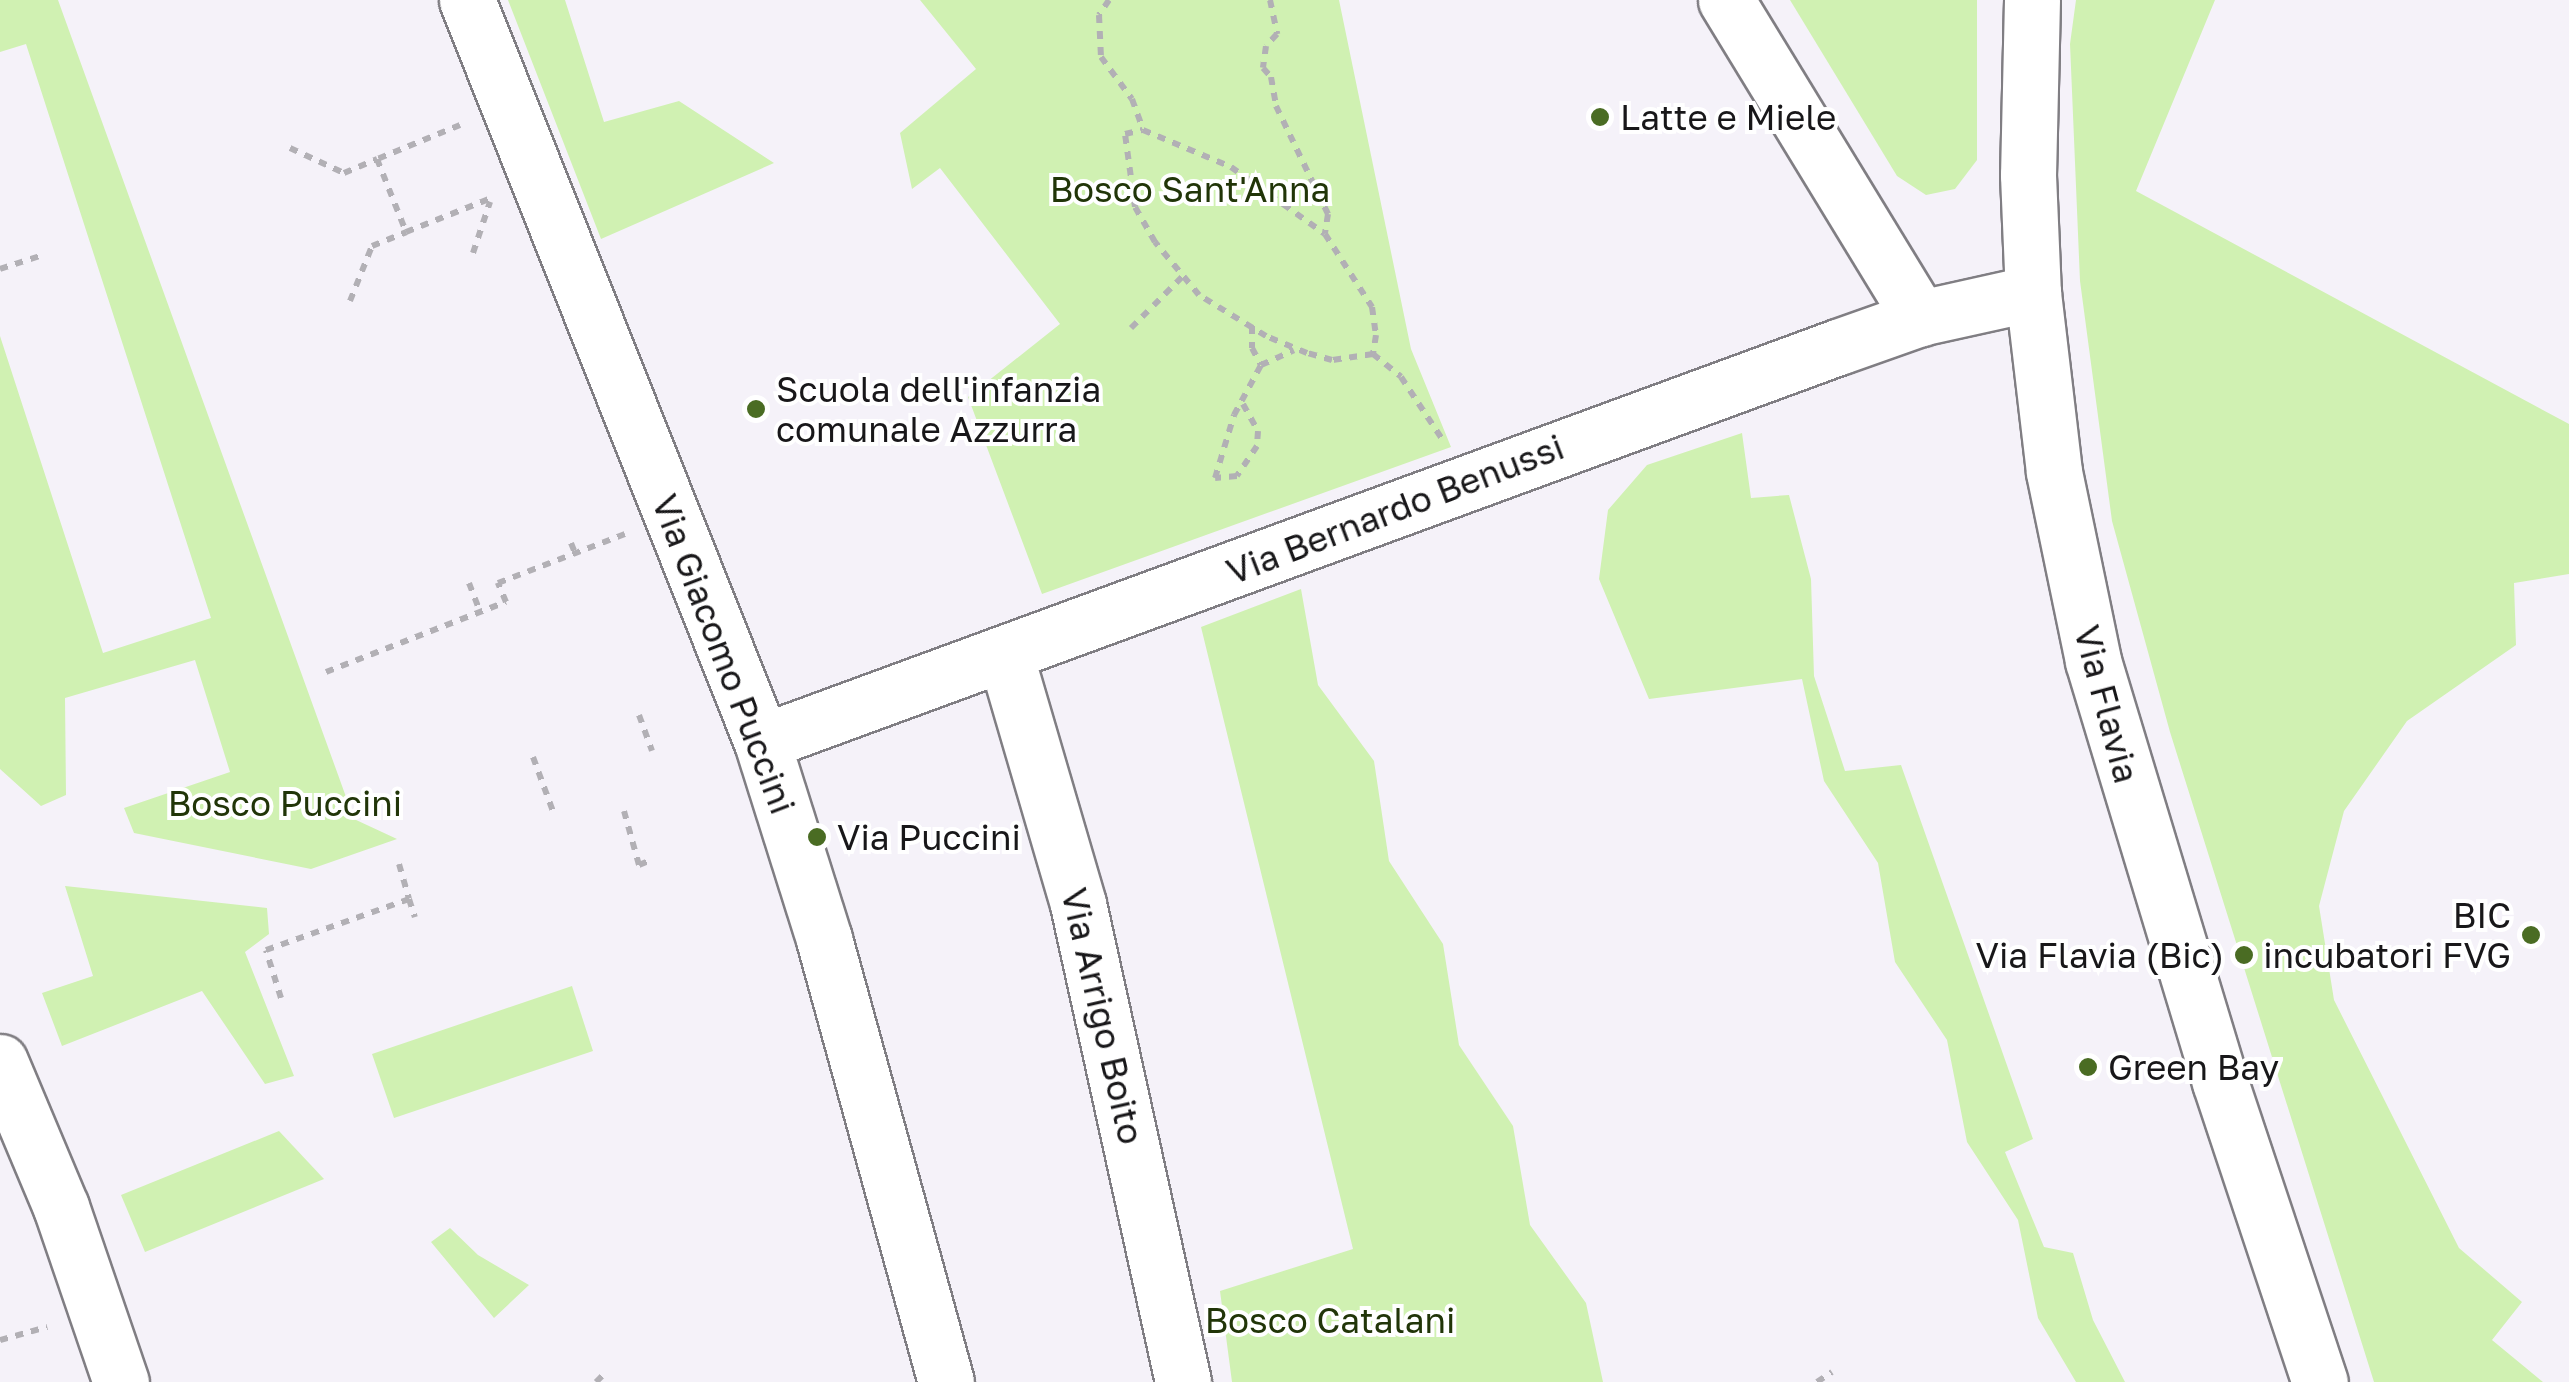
<!DOCTYPE html>
<html>
<head>
<meta charset="utf-8">
<style>
  body { margin:0 }
  #map { position:relative; width:2569px; height:1382px; overflow:hidden; background:#f5f2f9; font-family:"Golos Text",sans-serif }
  div>[style] { position:absolute }
  .green>* { inset:0; background:#d0f1b2 }
  .path>* { height:6px; margin-top:-3px; transform-origin:0; background:repeating-linear-gradient(90deg,#b2b0b5 0 8px,transparent 0 16px) }
  .roads { filter:drop-shadow(2px 0 #807e83) drop-shadow(-2px 0 #807e83) drop-shadow(0 2px #807e83) drop-shadow(0 -2px #807e83) }
  .minor>* { height:55px; margin:-27.5px; padding:0 27.5px; transform-origin:27.5px; border-radius:27.5px; background:#fff }
  .major>* { height:55px; margin:-27.5px; padding:0 27.5px; transform-origin:27.5px; border-radius:27.5px; background:#fff }
  .dots>* { width:28px; height:28px; translate:-50% -50%; box-sizing:border-box; border:5px solid #fff; border-radius:50% }
  span { translate:-50% -50%; white-space:nowrap; text-align:center; line-height:1.15; -webkit-text-stroke:8px #fff; paint-order:stroke }
  .poi-label { font-size:35px; color:#181719 }
  .left { translate:0 -50%; text-align:left }
  .right { translate:-100% -50%; text-align:right }
  .park-label { font-size:35px; color:#213508 }
  .street-label { font-size:35px; color:#181719 }
</style>
</head>
<body>
<div id="map">
  <div class="green">
    <i style="clip-path:polygon(0 0,58px 0,354px 819px,397px 839px,311px 869px,134px 833px,124px 808px,230px 772px,195px 660px,65px 698px,66px 795px,41px 806px,0 769px,0 336px,103px 653px,211px 618px,26px 44px,0 52px)"></i>
    <i style="clip-path:polygon(508px 0,565px 0,604px 122px,679px 101px,774px 163px,601px 239px)"></i>
    <i style="clip-path:polygon(920px 0,1339px 0,1411px 349px,1451px 447px,1042px 594px,968px 397px,1060px 324px,940px 168px,912px 189px,900px 133px,976px 69px)"></i>
    <i style="clip-path:polygon(1790px 0,1977px 0,1977px 160px,1955px 189px,1926px 195px,1897px 176px)"></i>
    <i style="clip-path:polygon(2076px 0,2215px 0,2136px 191px,2569px 424px,2569px 574px,2514px 583px,2516px 645px,2407px 721px,2344px 811px,2319px 906px,2334px 1000px,2459px 1248px,2522px 1302px,2492px 1340px,2543px 1382px,2374px 1382px,2170px 732px,2112px 521px,2080px 281px,2070px 44px)"></i>
    <i style="clip-path:polygon(1742px 433px,1751px 498px,1789px 495px,1811px 579px,1814px 676px,1845px 771px,1901px 765px,2033px 1139px,2005px 1152px,2044px 1247px,2073px 1253px,2093px 1320px,2125px 1382px,2076px 1382px,2038px 1318px,2018px 1220px,1967px 1142px,1947px 1040px,1895px 962px,1878px 863px,1824px 781px,1802px 679px,1649px 699px,1599px 579px,1608px 510px,1647px 465px)"></i>
    <i style="clip-path:polygon(1301px 589px,1318px 685px,1374px 761px,1389px 861px,1443px 944px,1459px 1045px,1513px 1126px,1530px 1225px,1586px 1303px,1603px 1382px,1232px 1382px,1220px 1291px,1353px 1249px,1201px 627px)"></i>
    <i style="clip-path:polygon(65px 886px,267px 908px,269px 934px,245px 952px,294px 1076px,265px 1084px,202px 991px,62px 1046px,42px 993px,93px 976px)"></i>
    <i style="clip-path:polygon(572px 986px,593px 1051px,394px 1118px,372px 1054px)"></i>
    <i style="clip-path:polygon(279px 1131px,324px 1179px,145px 1252px,121px 1195px)"></i>
    <i style="clip-path:polygon(450px 1228px,478px 1255px,529px 1285px,494px 1318px,431px 1242px)"></i>
  </div>
  <div class="path">
    <i style="left:1109px;top:0;width:18px;rotate:124deg"></i>
    <i style="left:1099px;top:15px;width:42px;rotate:87.3deg"></i>
    <i style="left:1101px;top:57px;width:52px;rotate:53.6deg"></i>
    <i style="left:1132px;top:99px;width:33px;rotate:70deg"></i>
    <i style="left:1270px;top:0;width:35px;rotate:78deg"></i>
    <i style="left:1277px;top:34px;width:16px;rotate:133deg"></i>
    <i style="left:1266px;top:46px;width:22px;rotate:98deg"></i>
    <i style="left:1263px;top:68px;width:12px;rotate:48deg"></i>
    <i style="left:1271px;top:77px;width:29px;rotate:80deg"></i>
    <i style="left:1276px;top:106px;width:120px;rotate:64.3deg"></i>
    <i style="left:1328px;top:214px;width:20px;rotate:99deg"></i>
    <i style="left:460px;top:125px;width:90px;rotate:157.7deg"></i>
    <i style="left:377px;top:159px;width:79px;rotate:68.3deg"></i>
    <i style="left:406px;top:232px;width:95px;rotate:-21.7deg"></i>
    <i style="left:290px;top:148px;width:60px;rotate:24.8deg"></i>
    <i style="left:344px;top:173px;width:36px;rotate:-23deg"></i>
    <i style="left:473px;top:253px;width:54px;rotate:-71.6deg"></i>
    <i style="left:0;top:269px;width:42px;rotate:-18deg"></i>
    <i style="left:350px;top:301px;width:59px;rotate:-68.2deg"></i>
    <i style="left:372px;top:246px;width:37px;rotate:-22deg"></i>
    <i style="left:1252px;top:326px;width:22px;rotate:90deg"></i>
    <i style="left:1252px;top:348px;width:19px;rotate:62deg"></i>
    <i style="left:1261px;top:365px;width:36px;rotate:-24deg"></i>
    <i style="left:1131px;top:328px;width:74px;rotate:-45deg"></i>
    <i style="left:1373px;top:354px;width:41px;rotate:171.7deg"></i>
    <i style="left:1332px;top:360px;width:26px;rotate:-164deg"></i>
    <i style="left:1307px;top:353px;width:44px;rotate:-157.5deg"></i>
    <i style="left:1266px;top:336px;width:79px;rotate:-148.5deg"></i>
    <i style="left:1199px;top:295px;width:69px;rotate:-129.7deg"></i>
    <i style="left:1155px;top:242px;width:40px;rotate:-119.7deg"></i>
    <i style="left:1135px;top:207px;width:74px;rotate:-97.8deg"></i>
    <i style="left:1125px;top:134px;width:18px;rotate:-13deg"></i>
    <i style="left:1143px;top:130px;width:95px;rotate:22.8deg"></i>
    <i style="left:1231px;top:167px;width:115px;rotate:35.5deg"></i>
    <i style="left:1325px;top:234px;width:87px;rotate:57.2deg"></i>
    <i style="left:1372px;top:307px;width:28px;rotate:82deg"></i>
    <i style="left:1376px;top:335px;width:19px;rotate:99deg"></i>
    <i style="left:1373px;top:354px;width:36px;rotate:39deg"></i>
    <i style="left:1401px;top:377px;width:74px;rotate:56.5deg"></i>
    <i style="left:1243px;top:404px;width:31px;rotate:61deg"></i>
    <i style="left:1258px;top:431px;width:15px;rotate:94deg"></i>
    <i style="left:1257px;top:446px;width:36px;rotate:124deg"></i>
    <i style="left:1237px;top:476px;width:22px;rotate:175deg"></i>
    <i style="left:1215px;top:478px;width:66px;rotate:-73.2deg"></i>
    <i style="left:1234px;top:415px;width:57px;rotate:-61.6deg"></i>
    <i style="left:571px;top:543px;width:11px;rotate:68deg"></i>
    <i style="left:469px;top:583px;width:30px;rotate:69deg"></i>
    <i style="left:326px;top:672px;width:193px;rotate:-21.3deg"></i>
    <i style="left:506px;top:602px;width:21px;rotate:-113deg"></i>
    <i style="left:498px;top:583px;width:136px;rotate:-21.1deg"></i>
    <i style="left:639px;top:715px;width:38px;rotate:70deg"></i>
    <i style="left:533px;top:757px;width:61px;rotate:69.8deg"></i>
    <i style="left:624px;top:811px;width:56px;rotate:74.5deg"></i>
    <i style="left:639px;top:865px;width:13px;rotate:-23deg"></i>
    <i style="left:399px;top:864px;width:36px;rotate:74deg"></i>
    <i style="left:281px;top:998px;width:50px;rotate:-107.4deg"></i>
    <i style="left:266px;top:950px;width:152px;rotate:-19.6deg"></i>
    <i style="left:409px;top:899px;width:19px;rotate:72deg"></i>
    <i style="left:0;top:1340px;width:49px;rotate:-15.5deg"></i>
    <i style="left:596px;top:1382px;width:13px;rotate:-45deg"></i>
    <i style="left:1817px;top:1382px;width:18px;rotate:-34deg"></i>
  </div>
  <div class="roads">
    <div class="minor">
      <i style="left:467px;top:0;width:798px;rotate:68.32deg"></i>
      <i style="left:762px;top:742px;width:207px;rotate:72.5deg"></i>
      <i style="left:824px;top:939px;width:459px;rotate:74.6deg"></i>
      <i style="left:1726px;top:0;width:373px;rotate:58.6deg"></i>
      <i style="left:1005px;top:654px;width:260px;rotate:73.7deg"></i>
      <i style="left:1078px;top:904px;width:489px;rotate:77.6deg"></i>
      <i style="left:762px;top:742px;width:1146px;rotate:-20.16deg"></i>
      <i style="left:1838px;top:347px;width:87px;rotate:-19.5deg"></i>
      <i style="left:1920px;top:318px;width:116px;rotate:-12.5deg"></i>
      <i style="left:0;top:1062px;width:157px;rotate:67.2deg"></i>
      <i style="left:61px;top:1207px;width:185px;rotate:71.1deg"></i>
    </div>
    <div class="major">
      <i style="left:2032px;top:0;width:175px;rotate:91.3deg"></i>
      <i style="left:2028px;top:175px;width:118px;rotate:87.6deg"></i>
      <i style="left:2033px;top:293px;width:180px;rotate:83.3deg"></i>
      <i style="left:2054px;top:472px;width:193px;rotate:78.3deg"></i>
      <i style="left:2093px;top:661px;width:440px;rotate:73.2deg"></i>
      <i style="left:2220px;top:1082px;width:316px;rotate:71.6deg"></i>
    </div>
  </div>
  <div class="dots">
    <i style="left:1600px;top:117px;background:#4a6c23"></i>
    <i style="left:756px;top:409px;background:#4a6c23"></i>
    <i style="left:817px;top:837px;background:#4a6c23"></i>
    <i style="left:2531px;top:935px;background:#4a6c23"></i>
    <i style="left:2244px;top:955px;background:#4a6c23"></i>
    <i style="left:2088px;top:1067px;background:#4a6c23"></i>
  </div>
  <div class="poi-label">
    <span class="left" style="left:1620px;top:117px">Latte e Miele</span>
    <span class="left" style="left:776px;top:409px">Scuola dell'infanzia<br>comunale Azzurra</span>
    <span class="left" style="left:837px;top:837px">Via Puccini</span>
    <span class="right" style="left:2511px;top:935px">BIC<br>incubatori FVG</span>
    <span class="right" style="left:2224px;top:955px">Via Flavia (Bic)</span>
    <span class="left" style="left:2108px;top:1067px">Green Bay</span>
  </div>
  <div class="park-label">
    <span style="left:1190px;top:189px">Bosco Sant'Anna</span>
    <span style="left:285px;top:803px">Bosco Puccini</span>
    <span style="left:1330px;top:1320px">Bosco Catalani</span>
  </div>
  <div class="street-label">
    <span style="left:1395px;top:509px;rotate:-21deg">Via Bernardo Benussi</span>
    <span style="left:724px;top:654px;rotate:69deg">Via Giacomo Puccini</span>
    <span style="left:2107px;top:704px;rotate:75deg">Via Flavia</span>
    <span style="left:1103px;top:1016px;rotate:77deg">Via Arrigo Boito</span>
  </div>
</div>
</body>
</html>
